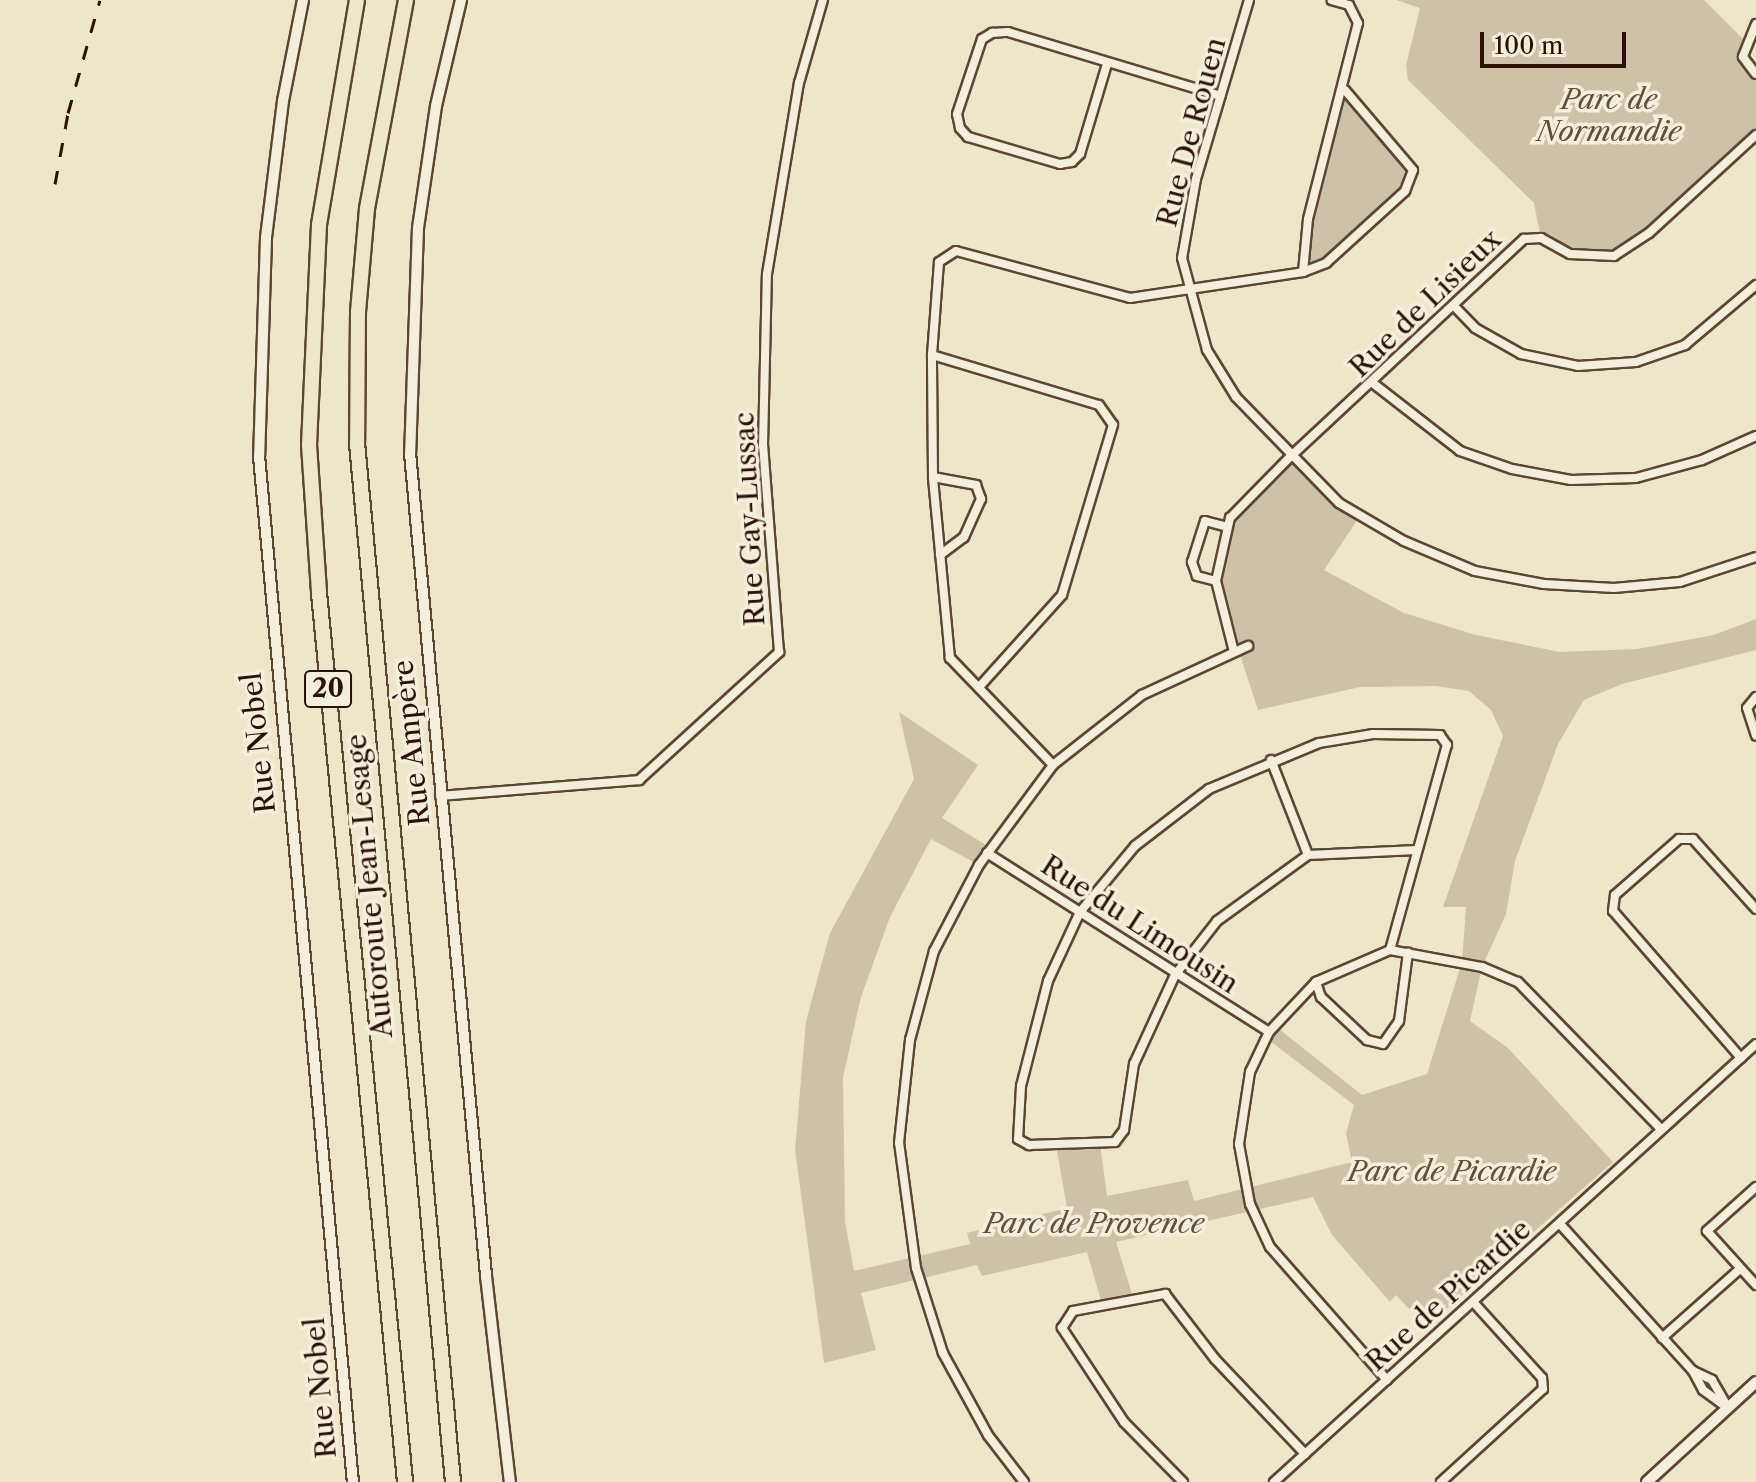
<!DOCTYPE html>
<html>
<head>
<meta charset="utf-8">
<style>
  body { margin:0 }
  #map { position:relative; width:1756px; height:1482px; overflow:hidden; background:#eee6c9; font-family:"Libre Caslon Text",serif }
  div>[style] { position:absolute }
  .green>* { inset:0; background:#cdc2a7 }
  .roads { filter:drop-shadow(2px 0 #5c4634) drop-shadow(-2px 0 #5c4634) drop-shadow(0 2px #5c4634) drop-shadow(0 -2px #5c4634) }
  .minor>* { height:8px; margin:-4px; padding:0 4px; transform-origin:4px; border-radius:4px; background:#f4efdc }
  .tertiary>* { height:10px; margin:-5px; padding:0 5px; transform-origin:5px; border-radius:5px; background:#f4efdc }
  .motorway>* { height:14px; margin:-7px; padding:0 7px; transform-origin:7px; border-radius:7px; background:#eee6c9 }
  .rail>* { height:3px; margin-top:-1.5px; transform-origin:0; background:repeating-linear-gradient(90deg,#2b1003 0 14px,transparent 0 28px) }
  span { translate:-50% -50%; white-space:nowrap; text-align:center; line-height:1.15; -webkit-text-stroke:7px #f4efdc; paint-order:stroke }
  .shield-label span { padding:2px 6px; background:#f4efdc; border:2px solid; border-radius:6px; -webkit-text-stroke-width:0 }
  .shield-label { font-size:26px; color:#2b1003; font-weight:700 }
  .park-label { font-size:28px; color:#644e3c; font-style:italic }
  .street-label { font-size:28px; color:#2b1003 }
  .scale { position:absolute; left:1480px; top:32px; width:146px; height:36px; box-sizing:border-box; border:4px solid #2b1003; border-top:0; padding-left:10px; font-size:24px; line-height:28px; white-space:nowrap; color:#2b1003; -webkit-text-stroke:6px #f4efdc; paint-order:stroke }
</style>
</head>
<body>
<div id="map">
  <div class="green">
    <i style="clip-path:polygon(1396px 0,1704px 0,1747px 43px,1743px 57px,1756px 74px,1756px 135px,1649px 233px,1614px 256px,1570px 254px,1541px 238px,1534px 203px,1408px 80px,1406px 66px,1420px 8px)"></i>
    <i style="clip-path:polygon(1345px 90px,1407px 158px,1411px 184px,1326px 263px,1303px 272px,1308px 219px)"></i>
    <i style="clip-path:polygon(1290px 457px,1360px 516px,1324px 570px,1404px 613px,1476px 635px,1560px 652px,1637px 649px,1714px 635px,1756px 619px,1756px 650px,1622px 684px,1584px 700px,1558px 744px,1515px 861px,1506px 914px,1482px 967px,1470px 1021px,1508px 1048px,1613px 1162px,1426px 1327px,1396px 1295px,1390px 1302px,1332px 1235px,1313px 1197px,1116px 1242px,1133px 1297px,1102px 1304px,1087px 1252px,982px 1276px,977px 1265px,861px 1293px,876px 1350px,824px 1363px,795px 1150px,806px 1021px,830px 933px,914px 779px,899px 712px,978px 765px,942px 818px,991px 848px,979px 865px,931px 839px,890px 917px,861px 997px,843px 1077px,845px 1221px,854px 1271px,970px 1244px,967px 1233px,1067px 1208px,1056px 1145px,1100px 1144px,1107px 1196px,1188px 1180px,1194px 1201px,1352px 1162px,1346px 1133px,1354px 1105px,1266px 1038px,1274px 1025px,1362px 1095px,1427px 1074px,1462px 962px,1466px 907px,1443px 907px,1503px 736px,1491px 710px,1469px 691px,1436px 686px,1360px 687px,1258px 710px,1216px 581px,1230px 518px)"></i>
  </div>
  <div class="roads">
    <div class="minor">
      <i style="left:1249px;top:0;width:187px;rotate:106.5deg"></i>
      <i style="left:1196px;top:179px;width:80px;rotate:100deg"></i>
      <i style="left:1182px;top:258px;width:95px;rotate:74.8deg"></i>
      <i style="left:1207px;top:350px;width:55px;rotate:58.3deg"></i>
      <i style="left:1236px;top:397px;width:148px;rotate:45.8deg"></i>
      <i style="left:1339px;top:503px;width:75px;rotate:30.3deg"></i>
      <i style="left:1404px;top:541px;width:77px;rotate:22.9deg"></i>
      <i style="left:1475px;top:571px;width:70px;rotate:10.7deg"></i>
      <i style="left:1544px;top:584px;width:70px;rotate:3.3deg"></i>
      <i style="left:1614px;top:588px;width:66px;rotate:-5.2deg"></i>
      <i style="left:1680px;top:582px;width:80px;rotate:-18.2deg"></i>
      <i style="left:1756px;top:24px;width:35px;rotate:112deg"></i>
      <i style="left:1743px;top:57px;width:21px;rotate:53deg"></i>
      <i style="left:1107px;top:64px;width:94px;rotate:106.7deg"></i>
      <i style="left:1080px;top:154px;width:11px;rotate:135deg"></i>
      <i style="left:1072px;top:162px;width:12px;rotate:171deg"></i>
      <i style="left:1060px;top:164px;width:96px;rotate:-163.6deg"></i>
      <i style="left:968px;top:137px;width:12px;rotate:-132deg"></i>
      <i style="left:960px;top:128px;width:14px;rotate:-102deg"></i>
      <i style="left:957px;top:114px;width:79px;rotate:-71.6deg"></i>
      <i style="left:982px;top:39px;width:12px;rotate:-31deg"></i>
      <i style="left:992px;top:33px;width:16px;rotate:-4deg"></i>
      <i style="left:1008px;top:32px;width:222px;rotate:16.7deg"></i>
      <i style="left:1303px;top:272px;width:53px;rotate:-84.6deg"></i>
      <i style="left:1308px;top:219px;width:202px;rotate:-75.7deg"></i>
      <i style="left:1358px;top:23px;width:20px;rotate:-117deg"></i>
      <i style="left:1349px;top:5px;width:18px;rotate:-164deg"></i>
      <i style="left:1454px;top:306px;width:30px;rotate:46deg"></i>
      <i style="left:1475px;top:328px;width:53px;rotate:29.5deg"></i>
      <i style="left:1521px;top:354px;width:58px;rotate:11.9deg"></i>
      <i style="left:1578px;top:366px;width:58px;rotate:-3.9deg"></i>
      <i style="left:1636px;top:362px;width:52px;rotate:-19.1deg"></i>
      <i style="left:1685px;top:345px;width:93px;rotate:-40.2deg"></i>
      <i style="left:932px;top:355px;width:174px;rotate:16.7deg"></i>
      <i style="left:1099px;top:405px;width:24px;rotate:55deg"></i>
      <i style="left:1113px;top:425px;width:177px;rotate:106.7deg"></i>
      <i style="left:1062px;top:595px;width:122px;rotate:132deg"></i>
      <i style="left:1374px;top:384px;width:109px;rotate:37.9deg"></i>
      <i style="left:1460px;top:451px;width:55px;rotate:19.1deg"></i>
      <i style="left:1512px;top:469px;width:60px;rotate:10.6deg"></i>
      <i style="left:1571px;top:480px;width:65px;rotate:-1.8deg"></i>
      <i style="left:1636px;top:478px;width:68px;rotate:-15.3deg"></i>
      <i style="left:1702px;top:460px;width:59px;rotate:-24deg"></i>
      <i style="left:933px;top:477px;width:44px;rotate:10.5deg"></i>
      <i style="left:976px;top:485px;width:15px;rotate:70deg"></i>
      <i style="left:981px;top:499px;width:42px;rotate:114.1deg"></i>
      <i style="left:964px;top:537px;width:30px;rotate:143deg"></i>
      <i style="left:1216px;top:581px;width:20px;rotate:-165deg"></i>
      <i style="left:1197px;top:576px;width:15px;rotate:-110deg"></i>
      <i style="left:1192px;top:562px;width:43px;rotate:-72.4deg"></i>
      <i style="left:1205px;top:521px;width:23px;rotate:15deg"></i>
      <i style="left:1234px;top:652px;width:73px;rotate:-104.2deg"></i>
      <i style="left:1216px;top:581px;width:65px;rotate:-77.5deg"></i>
      <i style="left:1230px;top:518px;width:86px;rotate:-45.5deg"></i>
      <i style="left:1290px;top:457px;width:320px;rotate:-43deg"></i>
      <i style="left:1524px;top:239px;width:17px;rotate:-3deg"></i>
      <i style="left:1541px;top:238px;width:33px;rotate:29deg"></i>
      <i style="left:1570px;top:254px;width:44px;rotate:2.6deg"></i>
      <i style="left:1614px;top:256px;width:42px;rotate:-33.3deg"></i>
      <i style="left:1649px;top:233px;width:145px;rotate:-42.5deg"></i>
      <i style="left:1756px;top:697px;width:14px;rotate:129deg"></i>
      <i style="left:1747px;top:708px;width:29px;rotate:72deg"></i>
      <i style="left:1271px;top:760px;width:102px;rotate:68.7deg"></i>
      <i style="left:1053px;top:765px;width:149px;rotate:-133.9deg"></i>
      <i style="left:950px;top:658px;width:182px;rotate:-95.4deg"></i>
      <i style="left:933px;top:477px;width:122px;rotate:-90.5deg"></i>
      <i style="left:932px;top:355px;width:93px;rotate:-85.7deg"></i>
      <i style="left:939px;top:262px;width:20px;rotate:-33deg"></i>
      <i style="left:956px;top:251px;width:180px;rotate:15.1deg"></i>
      <i style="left:1130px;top:298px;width:175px;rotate:-8.5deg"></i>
      <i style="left:1303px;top:272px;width:25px;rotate:-21deg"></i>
      <i style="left:1326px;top:263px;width:107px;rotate:-42.3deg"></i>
      <i style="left:1405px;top:191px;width:22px;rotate:-69deg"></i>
      <i style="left:1413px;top:170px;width:105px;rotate:-130.4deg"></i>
      <i style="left:440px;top:796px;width:200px;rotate:-4.6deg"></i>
      <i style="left:639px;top:780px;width:190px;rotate:-42.4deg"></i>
      <i style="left:779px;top:652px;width:207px;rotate:-94.4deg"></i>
      <i style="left:763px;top:446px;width:172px;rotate:-88.7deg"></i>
      <i style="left:767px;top:274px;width:194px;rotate:-80.5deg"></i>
      <i style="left:799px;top:83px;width:86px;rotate:-73.9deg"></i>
      <i style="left:987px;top:853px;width:334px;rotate:32.4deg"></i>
      <i style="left:1390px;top:950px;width:213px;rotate:-74.5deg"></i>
      <i style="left:1447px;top:745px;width:12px;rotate:-125deg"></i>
      <i style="left:1440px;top:735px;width:67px;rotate:-179.1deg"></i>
      <i style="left:1373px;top:734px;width:55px;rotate:170.5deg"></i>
      <i style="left:1319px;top:743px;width:119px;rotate:157.3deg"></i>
      <i style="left:1209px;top:789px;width:93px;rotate:142.4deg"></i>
      <i style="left:1135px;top:846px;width:86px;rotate:129.8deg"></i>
      <i style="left:1080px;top:912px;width:76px;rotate:114.9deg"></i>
      <i style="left:1048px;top:981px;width:108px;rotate:104.4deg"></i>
      <i style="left:1021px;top:1086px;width:53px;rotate:93.2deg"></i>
      <i style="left:1018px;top:1139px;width:13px;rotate:29deg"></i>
      <i style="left:1029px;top:1145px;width:86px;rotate:-2deg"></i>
      <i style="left:1115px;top:1142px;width:15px;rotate:-53deg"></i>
      <i style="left:1124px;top:1130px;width:67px;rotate:-81.4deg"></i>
      <i style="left:1134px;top:1064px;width:98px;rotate:-65.3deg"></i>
      <i style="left:1175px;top:975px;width:68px;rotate:-52.1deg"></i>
      <i style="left:1217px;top:921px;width:112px;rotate:-36deg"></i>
      <i style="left:1308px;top:855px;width:109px;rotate:-2.6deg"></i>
      <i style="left:1316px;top:982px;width:16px;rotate:72deg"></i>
      <i style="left:1321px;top:997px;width:63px;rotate:43.1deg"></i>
      <i style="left:1367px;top:1040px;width:16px;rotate:14deg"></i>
      <i style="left:1383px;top:1044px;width:28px;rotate:-55deg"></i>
      <i style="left:1399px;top:1021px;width:69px;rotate:-82.5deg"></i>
      <i style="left:1741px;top:1058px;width:195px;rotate:-131deg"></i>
      <i style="left:1613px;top:911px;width:16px;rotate:-83deg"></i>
      <i style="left:1615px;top:895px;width:85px;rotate:-41.2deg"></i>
      <i style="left:1679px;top:839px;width:14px"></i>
      <i style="left:1693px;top:839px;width:94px;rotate:48deg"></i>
      <i style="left:1756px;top:1187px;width:66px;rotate:138.1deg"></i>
      <i style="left:1707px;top:1231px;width:73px;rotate:47.8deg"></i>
      <i style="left:1560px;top:1224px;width:198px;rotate:47.9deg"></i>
      <i style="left:1693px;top:1371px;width:21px;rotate:62deg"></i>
      <i style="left:1703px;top:1390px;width:31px;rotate:36deg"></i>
      <i style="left:1662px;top:1338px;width:104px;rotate:-41.5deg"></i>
      <i style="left:1693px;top:1371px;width:21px;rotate:25deg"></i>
      <i style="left:1712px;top:1380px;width:32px;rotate:60deg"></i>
      <i style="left:1387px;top:1380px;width:177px;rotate:-131.3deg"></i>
      <i style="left:1270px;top:1247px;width:47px;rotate:-114.9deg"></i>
      <i style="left:1250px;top:1204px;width:61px;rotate:-100.4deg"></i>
      <i style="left:1239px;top:1144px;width:73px;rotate:-81.3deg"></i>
      <i style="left:1250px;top:1072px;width:44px;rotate:-64.6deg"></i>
      <i style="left:1269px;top:1032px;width:69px;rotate:-46.8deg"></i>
      <i style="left:1316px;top:982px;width:81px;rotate:-23.4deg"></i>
      <i style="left:1390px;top:950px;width:94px;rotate:10.5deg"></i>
      <i style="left:1482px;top:967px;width:39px;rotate:23deg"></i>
      <i style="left:1518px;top:982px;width:204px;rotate:45.8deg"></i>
      <i style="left:1024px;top:1482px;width:59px;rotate:-127.5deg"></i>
      <i style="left:988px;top:1435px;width:94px;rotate:-118.8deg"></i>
      <i style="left:943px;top:1353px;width:89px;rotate:-107.6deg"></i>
      <i style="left:916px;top:1268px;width:126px;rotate:-97.7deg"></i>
      <i style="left:899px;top:1143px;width:104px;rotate:-83.9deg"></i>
      <i style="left:910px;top:1040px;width:92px;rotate:-74.9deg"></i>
      <i style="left:934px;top:951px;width:97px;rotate:-62.4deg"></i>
      <i style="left:979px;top:865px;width:124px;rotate:-53.5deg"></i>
      <i style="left:1053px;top:765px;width:113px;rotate:-38.2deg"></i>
      <i style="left:1142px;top:695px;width:117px;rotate:-24.8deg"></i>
      <i style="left:1183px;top:1482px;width:84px;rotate:-134.5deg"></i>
      <i style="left:1124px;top:1422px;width:113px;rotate:-123.4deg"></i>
      <i style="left:1062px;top:1328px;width:20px;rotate:-57deg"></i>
      <i style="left:1073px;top:1311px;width:94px;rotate:-10.5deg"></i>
      <i style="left:1165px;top:1294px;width:82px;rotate:52.4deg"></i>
      <i style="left:1215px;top:1359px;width:131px;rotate:46.5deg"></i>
      <i style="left:1274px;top:1482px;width:651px;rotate:-42.26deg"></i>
      <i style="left:1441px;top:1482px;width:138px;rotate:-42.4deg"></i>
      <i style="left:1543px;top:1389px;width:11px;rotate:-95deg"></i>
      <i style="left:1542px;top:1378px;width:100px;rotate:-132.2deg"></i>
    </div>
    <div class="tertiary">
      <i style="left:303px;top:0;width:103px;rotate:101.2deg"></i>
      <i style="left:283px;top:101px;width:138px;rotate:97.1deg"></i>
      <i style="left:266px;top:238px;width:218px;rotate:91.8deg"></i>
      <i style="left:259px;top:456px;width:1030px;rotate:84.77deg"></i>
      <i style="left:461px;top:0;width:109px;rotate:103.3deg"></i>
      <i style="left:436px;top:106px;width:123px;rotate:98.4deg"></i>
      <i style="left:418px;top:228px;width:225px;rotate:92deg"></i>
      <i style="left:410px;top:453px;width:827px;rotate:84.72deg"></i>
      <i style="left:486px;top:1276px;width:207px;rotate:83.4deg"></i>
      <i style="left:1647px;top:1482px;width:148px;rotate:-42.5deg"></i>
    </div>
    <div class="motorway">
      <i style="left:357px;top:0;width:228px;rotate:99.6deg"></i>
      <i style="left:319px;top:225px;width:220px;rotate:92.6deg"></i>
      <i style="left:309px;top:445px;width:148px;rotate:86.1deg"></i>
      <i style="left:319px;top:593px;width:893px;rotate:84.47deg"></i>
      <i style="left:406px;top:0;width:213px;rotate:100.6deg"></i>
      <i style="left:367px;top:209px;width:103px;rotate:95deg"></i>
      <i style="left:358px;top:312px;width:131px;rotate:90.4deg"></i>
      <i style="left:357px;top:443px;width:1043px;rotate:84.72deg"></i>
    </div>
  </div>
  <div class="rail">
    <i style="left:55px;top:184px;width:72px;rotate:-79.6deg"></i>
    <i style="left:68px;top:113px;width:117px;rotate:-74.2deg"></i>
  </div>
  <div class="shield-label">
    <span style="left:328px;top:689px">20</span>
  </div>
  <div class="park-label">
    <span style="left:1609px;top:115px">Parc de<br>Normandie</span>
    <span style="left:1452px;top:1171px">Parc de Picardie</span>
    <span style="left:1094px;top:1223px">Parc de Provence</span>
  </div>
  <div class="street-label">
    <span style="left:1191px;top:132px;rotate:-75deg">Rue De Rouen</span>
    <span style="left:1425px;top:303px;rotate:-44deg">Rue de Lisieux</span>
    <span style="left:749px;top:519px;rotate:-93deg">Rue Gay-Lussac</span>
    <span style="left:258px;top:743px;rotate:-96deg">Rue Nobel</span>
    <span style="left:411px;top:743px;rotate:-96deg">Rue Ampère</span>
    <span style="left:369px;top:886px;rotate:-95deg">Autoroute Jean-Lesage</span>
    <span style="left:1140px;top:924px;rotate:33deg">Rue du Limousin</span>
    <span style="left:1448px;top:1295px;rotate:-42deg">Rue de Picardie</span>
    <span style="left:320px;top:1388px;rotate:-95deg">Rue Nobel</span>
  </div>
  <div class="scale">100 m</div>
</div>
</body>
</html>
